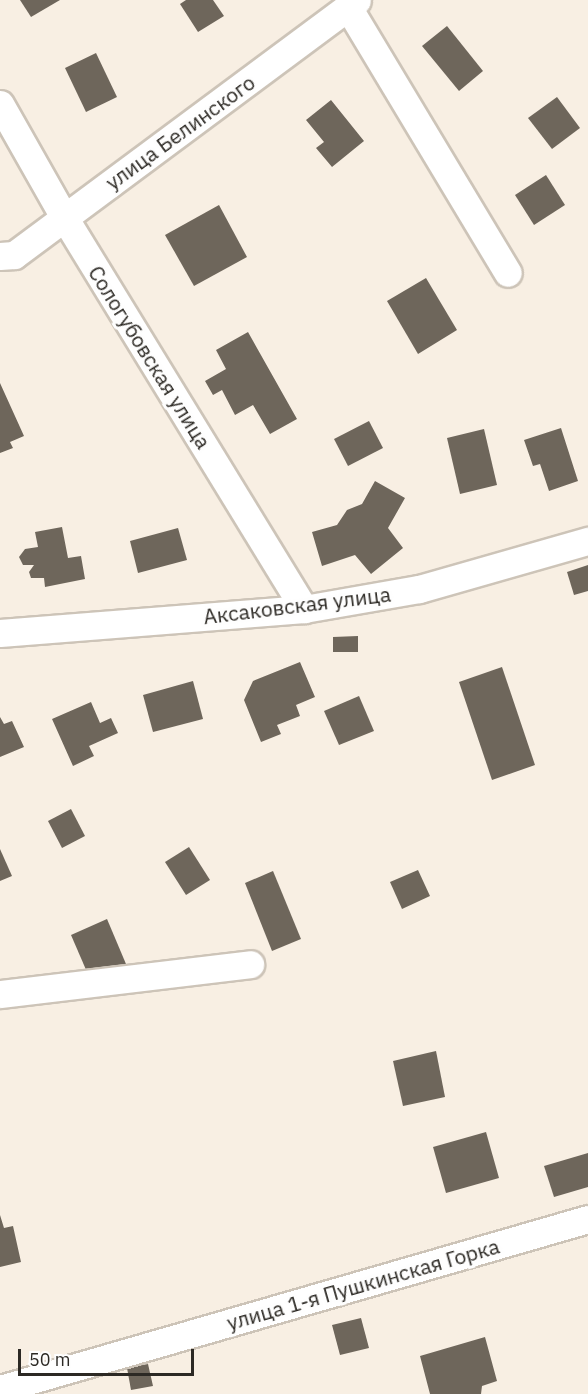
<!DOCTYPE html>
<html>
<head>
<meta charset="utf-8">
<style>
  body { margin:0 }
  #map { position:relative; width:588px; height:1394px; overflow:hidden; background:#f8efe3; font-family:"IBM Plex Sans",sans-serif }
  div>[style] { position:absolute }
  .building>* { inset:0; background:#6e665b }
  .roads { filter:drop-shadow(2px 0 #cdc4b8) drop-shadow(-2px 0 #cdc4b8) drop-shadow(0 2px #cdc4b8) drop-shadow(0 -2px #cdc4b8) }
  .minor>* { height:27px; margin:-13.5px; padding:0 13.5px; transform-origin:13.5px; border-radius:13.5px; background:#fff }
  span { translate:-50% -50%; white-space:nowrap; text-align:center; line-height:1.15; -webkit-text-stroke:6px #fefefe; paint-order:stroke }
  .street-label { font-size:21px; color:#2c2924 }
  .scale { position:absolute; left:18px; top:1349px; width:176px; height:27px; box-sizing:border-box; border:3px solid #2c2924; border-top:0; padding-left:8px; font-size:18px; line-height:21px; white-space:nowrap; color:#2c2924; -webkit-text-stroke:4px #fefefe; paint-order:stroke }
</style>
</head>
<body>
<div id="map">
  <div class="building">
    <i style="clip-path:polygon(20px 0,60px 0,31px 17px)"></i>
    <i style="clip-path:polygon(186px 0,213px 0,224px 16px,198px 32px,180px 4px)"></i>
    <i style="clip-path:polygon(447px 26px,483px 71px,459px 91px,422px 46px)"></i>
    <i style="clip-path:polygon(96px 53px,117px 97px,86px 112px,65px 68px)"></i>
    <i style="clip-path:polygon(557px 97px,580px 128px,552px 149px,528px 118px)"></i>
    <i style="clip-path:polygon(331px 100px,364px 141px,332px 167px,316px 148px,324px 142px,306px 120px)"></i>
    <i style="clip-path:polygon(546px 175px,565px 205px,534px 225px,515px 195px)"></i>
    <i style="clip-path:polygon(219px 205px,247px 257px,194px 286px,165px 235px)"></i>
    <i style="clip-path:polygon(426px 278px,457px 330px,418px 354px,387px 301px)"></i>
    <i style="clip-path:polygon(248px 332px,297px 419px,270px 434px,253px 405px,235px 415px,222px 390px,213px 395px,205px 381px,226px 369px,216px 350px)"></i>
    <i style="clip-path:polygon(0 383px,24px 436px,10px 442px,13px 448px,0 453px)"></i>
    <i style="clip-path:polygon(369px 421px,383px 448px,348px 466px,334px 439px)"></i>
    <i style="clip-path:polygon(561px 428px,578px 481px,549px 491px,540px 464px,533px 466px,524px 440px)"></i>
    <i style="clip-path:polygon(484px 429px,497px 485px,460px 494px,447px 438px)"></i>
    <i style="clip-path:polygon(375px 481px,405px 498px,388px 528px,403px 548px,371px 574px,355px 555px,322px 566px,312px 532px,337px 525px,347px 510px,362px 504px)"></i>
    <i style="clip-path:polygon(62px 527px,68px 558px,81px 556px,85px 579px,45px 587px,44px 578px,31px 578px,29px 572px,34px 565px,23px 565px,19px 557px,25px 549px,38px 547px,35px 532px)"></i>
    <i style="clip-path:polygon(178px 528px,187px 560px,138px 573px,130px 541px)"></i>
    <i style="clip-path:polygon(588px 565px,588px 591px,574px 595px,567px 572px)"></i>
    <i style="clip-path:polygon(358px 636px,358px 652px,333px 652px,333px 637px)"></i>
    <i style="clip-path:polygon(300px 662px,315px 697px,296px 705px,300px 716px,277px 725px,281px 734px,261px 742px,244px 700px,253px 681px)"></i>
    <i style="clip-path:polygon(502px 667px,535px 765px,492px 780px,459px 682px)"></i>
    <i style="clip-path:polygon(193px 681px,203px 719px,153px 732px,143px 695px)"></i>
    <i style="clip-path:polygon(359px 696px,374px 731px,339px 745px,324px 711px)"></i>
    <i style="clip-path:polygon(91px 702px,100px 723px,111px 718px,118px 733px,89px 746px,94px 756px,73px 766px,52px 719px)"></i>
    <i style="clip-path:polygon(0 717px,4px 724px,12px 721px,24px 747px,0 757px)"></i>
    <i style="clip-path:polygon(71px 809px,85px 836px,62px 848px,48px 821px)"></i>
    <i style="clip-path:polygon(189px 847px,210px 880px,186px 895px,165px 862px)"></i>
    <i style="clip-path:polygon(0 849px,12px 876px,0 881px)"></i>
    <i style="clip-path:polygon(418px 870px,430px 896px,402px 909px,390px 882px)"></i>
    <i style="clip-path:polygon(273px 871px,301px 939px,272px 951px,245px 883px)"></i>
    <i style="clip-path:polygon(107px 919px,126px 964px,90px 979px,71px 935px)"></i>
    <i style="clip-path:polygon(436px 1051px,445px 1097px,403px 1106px,393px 1061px)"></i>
    <i style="clip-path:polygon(486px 1132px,499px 1178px,446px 1193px,433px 1147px)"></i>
    <i style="clip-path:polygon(588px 1153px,588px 1187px,554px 1197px,544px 1166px)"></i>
    <i style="clip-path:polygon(0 1215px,4px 1228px,13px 1226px,21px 1262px,0 1267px)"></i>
    <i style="clip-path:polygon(361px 1318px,369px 1348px,340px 1355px,332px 1325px)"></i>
    <i style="clip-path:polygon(485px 1337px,497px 1381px,482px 1386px,481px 1394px,430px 1394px,420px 1356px)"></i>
    <i style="clip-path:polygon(148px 1364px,153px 1386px,131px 1390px,127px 1368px)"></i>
  </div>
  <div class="roads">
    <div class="minor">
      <i style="left:348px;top:7px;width:310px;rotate:59deg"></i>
      <i style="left:0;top:104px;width:130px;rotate:60.5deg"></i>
      <i style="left:64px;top:217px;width:460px;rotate:58.5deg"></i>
      <i style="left:0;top:256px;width:14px;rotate:-4deg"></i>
      <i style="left:14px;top:255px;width:427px;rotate:-36.6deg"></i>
      <i style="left:0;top:633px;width:305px;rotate:-4.5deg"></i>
      <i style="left:304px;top:609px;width:117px;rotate:-9.9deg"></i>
      <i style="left:419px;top:589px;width:176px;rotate:-15.9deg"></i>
      <i style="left:0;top:994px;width:252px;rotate:-6.8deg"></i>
      <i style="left:0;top:1389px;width:612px;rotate:-16.13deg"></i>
    </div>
  </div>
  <div class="street-label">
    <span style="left:180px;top:132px;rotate:-36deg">улица Белинского</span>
    <span style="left:150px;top:357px;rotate:58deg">Сологубовская улица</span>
    <span style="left:297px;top:605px;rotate:-7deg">Аксаковская улица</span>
    <span style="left:363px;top:1284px;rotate:-16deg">улица 1-я Пушкинская Горка</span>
  </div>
  <div class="scale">50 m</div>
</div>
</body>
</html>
